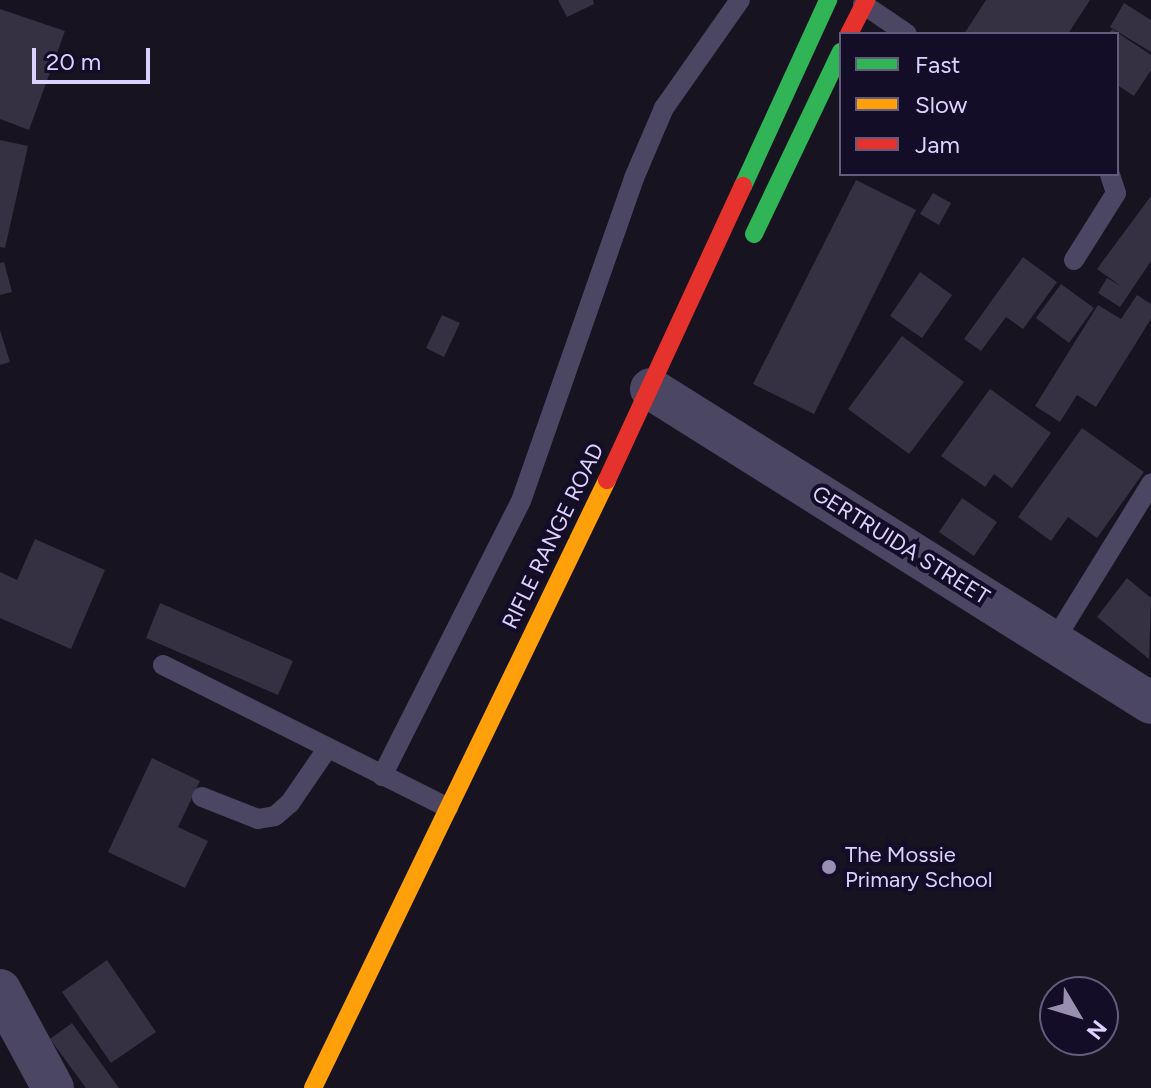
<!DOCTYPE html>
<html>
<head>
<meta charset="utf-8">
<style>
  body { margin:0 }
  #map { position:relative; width:1151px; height:1088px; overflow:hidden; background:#171321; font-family:Figtree,sans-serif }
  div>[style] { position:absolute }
  .building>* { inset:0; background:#363043 }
  .lane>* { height:20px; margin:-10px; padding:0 10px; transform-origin:10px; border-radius:10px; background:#4b4662 }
  .street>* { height:42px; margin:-21px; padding:0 21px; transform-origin:21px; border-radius:21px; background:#4b4662 }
  .fast>* { height:18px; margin:-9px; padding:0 9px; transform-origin:9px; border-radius:9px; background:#30b455 }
  .slow>* { height:18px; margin:-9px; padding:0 9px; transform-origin:9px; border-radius:9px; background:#ff9f0a }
  .jam>* { height:18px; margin:-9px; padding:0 9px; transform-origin:9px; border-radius:9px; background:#e5322d }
  .dots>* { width:22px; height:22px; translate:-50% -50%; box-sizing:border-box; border:4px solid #140d27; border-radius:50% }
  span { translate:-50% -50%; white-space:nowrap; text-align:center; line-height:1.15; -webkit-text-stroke:8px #140d27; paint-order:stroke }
  .street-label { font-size:22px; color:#ddd2ff }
  .poi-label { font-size:22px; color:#ddd2ff }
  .left { translate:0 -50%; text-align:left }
  .legend { position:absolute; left:839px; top:32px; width:280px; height:144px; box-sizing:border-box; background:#140d27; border:2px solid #645c7d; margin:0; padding:10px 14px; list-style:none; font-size:24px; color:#ddd2ff }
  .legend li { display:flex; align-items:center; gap:16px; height:40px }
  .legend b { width:40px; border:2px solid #645c7d }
  .north { position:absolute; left:1039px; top:976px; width:80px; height:80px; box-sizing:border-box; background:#140d27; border:2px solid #645c7d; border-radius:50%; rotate:128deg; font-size:22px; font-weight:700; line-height:32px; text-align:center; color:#ddd2ff }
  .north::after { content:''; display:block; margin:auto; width:28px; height:36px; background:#988fb1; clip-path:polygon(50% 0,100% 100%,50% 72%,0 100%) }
  .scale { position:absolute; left:32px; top:48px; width:118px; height:36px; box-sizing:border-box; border:4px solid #ddd2ff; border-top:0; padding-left:10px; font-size:24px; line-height:28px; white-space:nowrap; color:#ddd2ff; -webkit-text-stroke:6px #140d27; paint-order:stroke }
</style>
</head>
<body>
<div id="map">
  <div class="building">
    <i style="clip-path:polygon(558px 0,593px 0,594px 4px,567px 17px)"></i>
    <i style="clip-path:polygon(986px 0,1090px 0,1068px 34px,964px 34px)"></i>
    <i style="clip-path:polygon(1124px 3px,1151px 20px,1151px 52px,1110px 27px)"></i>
    <i style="clip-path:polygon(0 9px,65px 31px,29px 130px,0 119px)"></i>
    <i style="clip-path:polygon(1112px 29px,1151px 55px,1151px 70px,1134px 96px,1117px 85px,1117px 34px,1109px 34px)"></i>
    <i style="clip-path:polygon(0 140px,28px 146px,5px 248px,0 247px)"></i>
    <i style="clip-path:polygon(856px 180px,916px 210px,814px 414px,753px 384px)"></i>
    <i style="clip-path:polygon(933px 193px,951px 203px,939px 225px,920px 214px)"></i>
    <i style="clip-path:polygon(1151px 196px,1151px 261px,1120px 307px,1098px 293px,1107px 278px,1121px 286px,1097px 269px)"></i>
    <i style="clip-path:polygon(1023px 257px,1057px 282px,1023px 329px,1006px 317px,981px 351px,964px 339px)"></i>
    <i style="clip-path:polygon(4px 262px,12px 292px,0 295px,0 263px)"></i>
    <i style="clip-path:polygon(920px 272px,952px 295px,922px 338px,890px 316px)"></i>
    <i style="clip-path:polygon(1061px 284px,1094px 308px,1069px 343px,1036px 318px)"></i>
    <i style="clip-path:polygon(1137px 295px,1151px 304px,1151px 319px,1096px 407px,1077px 395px,1060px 422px,1035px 406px,1098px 305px,1121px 319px)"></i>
    <i style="clip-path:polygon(442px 315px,460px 323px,444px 357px,426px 348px)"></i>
    <i style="clip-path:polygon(0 330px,10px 362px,0 365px)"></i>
    <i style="clip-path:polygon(902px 336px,964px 382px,909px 454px,848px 409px)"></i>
    <i style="clip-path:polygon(990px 389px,1051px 433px,1012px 488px,994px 474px,985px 487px,941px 456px)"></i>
    <i style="clip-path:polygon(1082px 428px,1144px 472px,1097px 538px,1068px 517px,1051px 541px,1018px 517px)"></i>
    <i style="clip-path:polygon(962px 498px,997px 522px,974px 556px,939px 532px)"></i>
    <i style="clip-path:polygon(35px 539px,105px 570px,71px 649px,0 618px,0 572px,17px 580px)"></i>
    <i style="clip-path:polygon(1127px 578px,1151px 598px,1149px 659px,1097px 617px)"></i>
    <i style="clip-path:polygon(160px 603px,293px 661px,278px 695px,146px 638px)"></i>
    <i style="clip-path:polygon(152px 758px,200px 781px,178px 827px,208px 841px,185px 888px,108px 852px)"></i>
    <i style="clip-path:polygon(107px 960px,156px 1032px,111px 1063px,62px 992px)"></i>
    <i style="clip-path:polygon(72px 1023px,119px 1088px,86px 1088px,50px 1039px)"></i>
  </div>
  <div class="lane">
    <i style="left:863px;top:4px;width:53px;rotate:34.3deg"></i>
    <i style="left:1074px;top:260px;width:79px;rotate:-57.9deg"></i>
    <i style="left:1116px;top:193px;width:20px;rotate:-108deg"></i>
    <i style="left:1054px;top:641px;width:185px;rotate:-58.3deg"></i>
    <i style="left:163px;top:665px;width:319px;rotate:26.6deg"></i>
    <i style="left:382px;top:776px;width:308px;rotate:-63.2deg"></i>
    <i style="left:521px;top:501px;width:342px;rotate:-70.7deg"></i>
    <i style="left:634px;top:178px;width:76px;rotate:-66.8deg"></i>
    <i style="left:664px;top:108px;width:132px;rotate:-54.9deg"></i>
    <i style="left:202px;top:797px;width:60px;rotate:21.4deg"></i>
    <i style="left:258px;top:819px;width:17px;rotate:-10deg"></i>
    <i style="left:275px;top:816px;width:20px;rotate:-41deg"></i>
    <i style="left:290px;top:803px;width:65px;rotate:-55.6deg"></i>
  </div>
  <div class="street">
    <i style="left:651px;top:389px;width:590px;rotate:32.13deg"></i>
    <i style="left:0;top:990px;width:111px;rotate:61.6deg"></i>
  </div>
  <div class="fast">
    <i style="left:743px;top:186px;width:205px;rotate:-65.4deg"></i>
    <i style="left:754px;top:234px;width:202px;rotate:-64.5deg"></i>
  </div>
  <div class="slow">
    <i style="left:313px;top:1088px;width:675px;rotate:-64.19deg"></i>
  </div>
  <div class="jam">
    <i style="left:849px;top:34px;width:38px;rotate:-63deg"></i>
    <i style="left:607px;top:480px;width:324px;rotate:-65.2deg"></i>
  </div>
  <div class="dots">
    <i style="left:829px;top:867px;background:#988fb1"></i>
  </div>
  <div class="street-label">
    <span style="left:553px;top:536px;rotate:-64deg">RIFLE RANGE ROAD</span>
    <span style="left:901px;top:545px;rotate:32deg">GERTRUIDA STREET</span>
  </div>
  <div class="poi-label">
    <span class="left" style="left:845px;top:867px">The Mossie<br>Primary School</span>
  </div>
  <ul class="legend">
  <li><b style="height:10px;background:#30b455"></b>Fast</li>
  <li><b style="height:10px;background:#ff9f0a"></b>Slow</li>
  <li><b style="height:10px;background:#e5322d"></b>Jam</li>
  </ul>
  <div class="north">N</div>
  <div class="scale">20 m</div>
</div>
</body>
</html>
